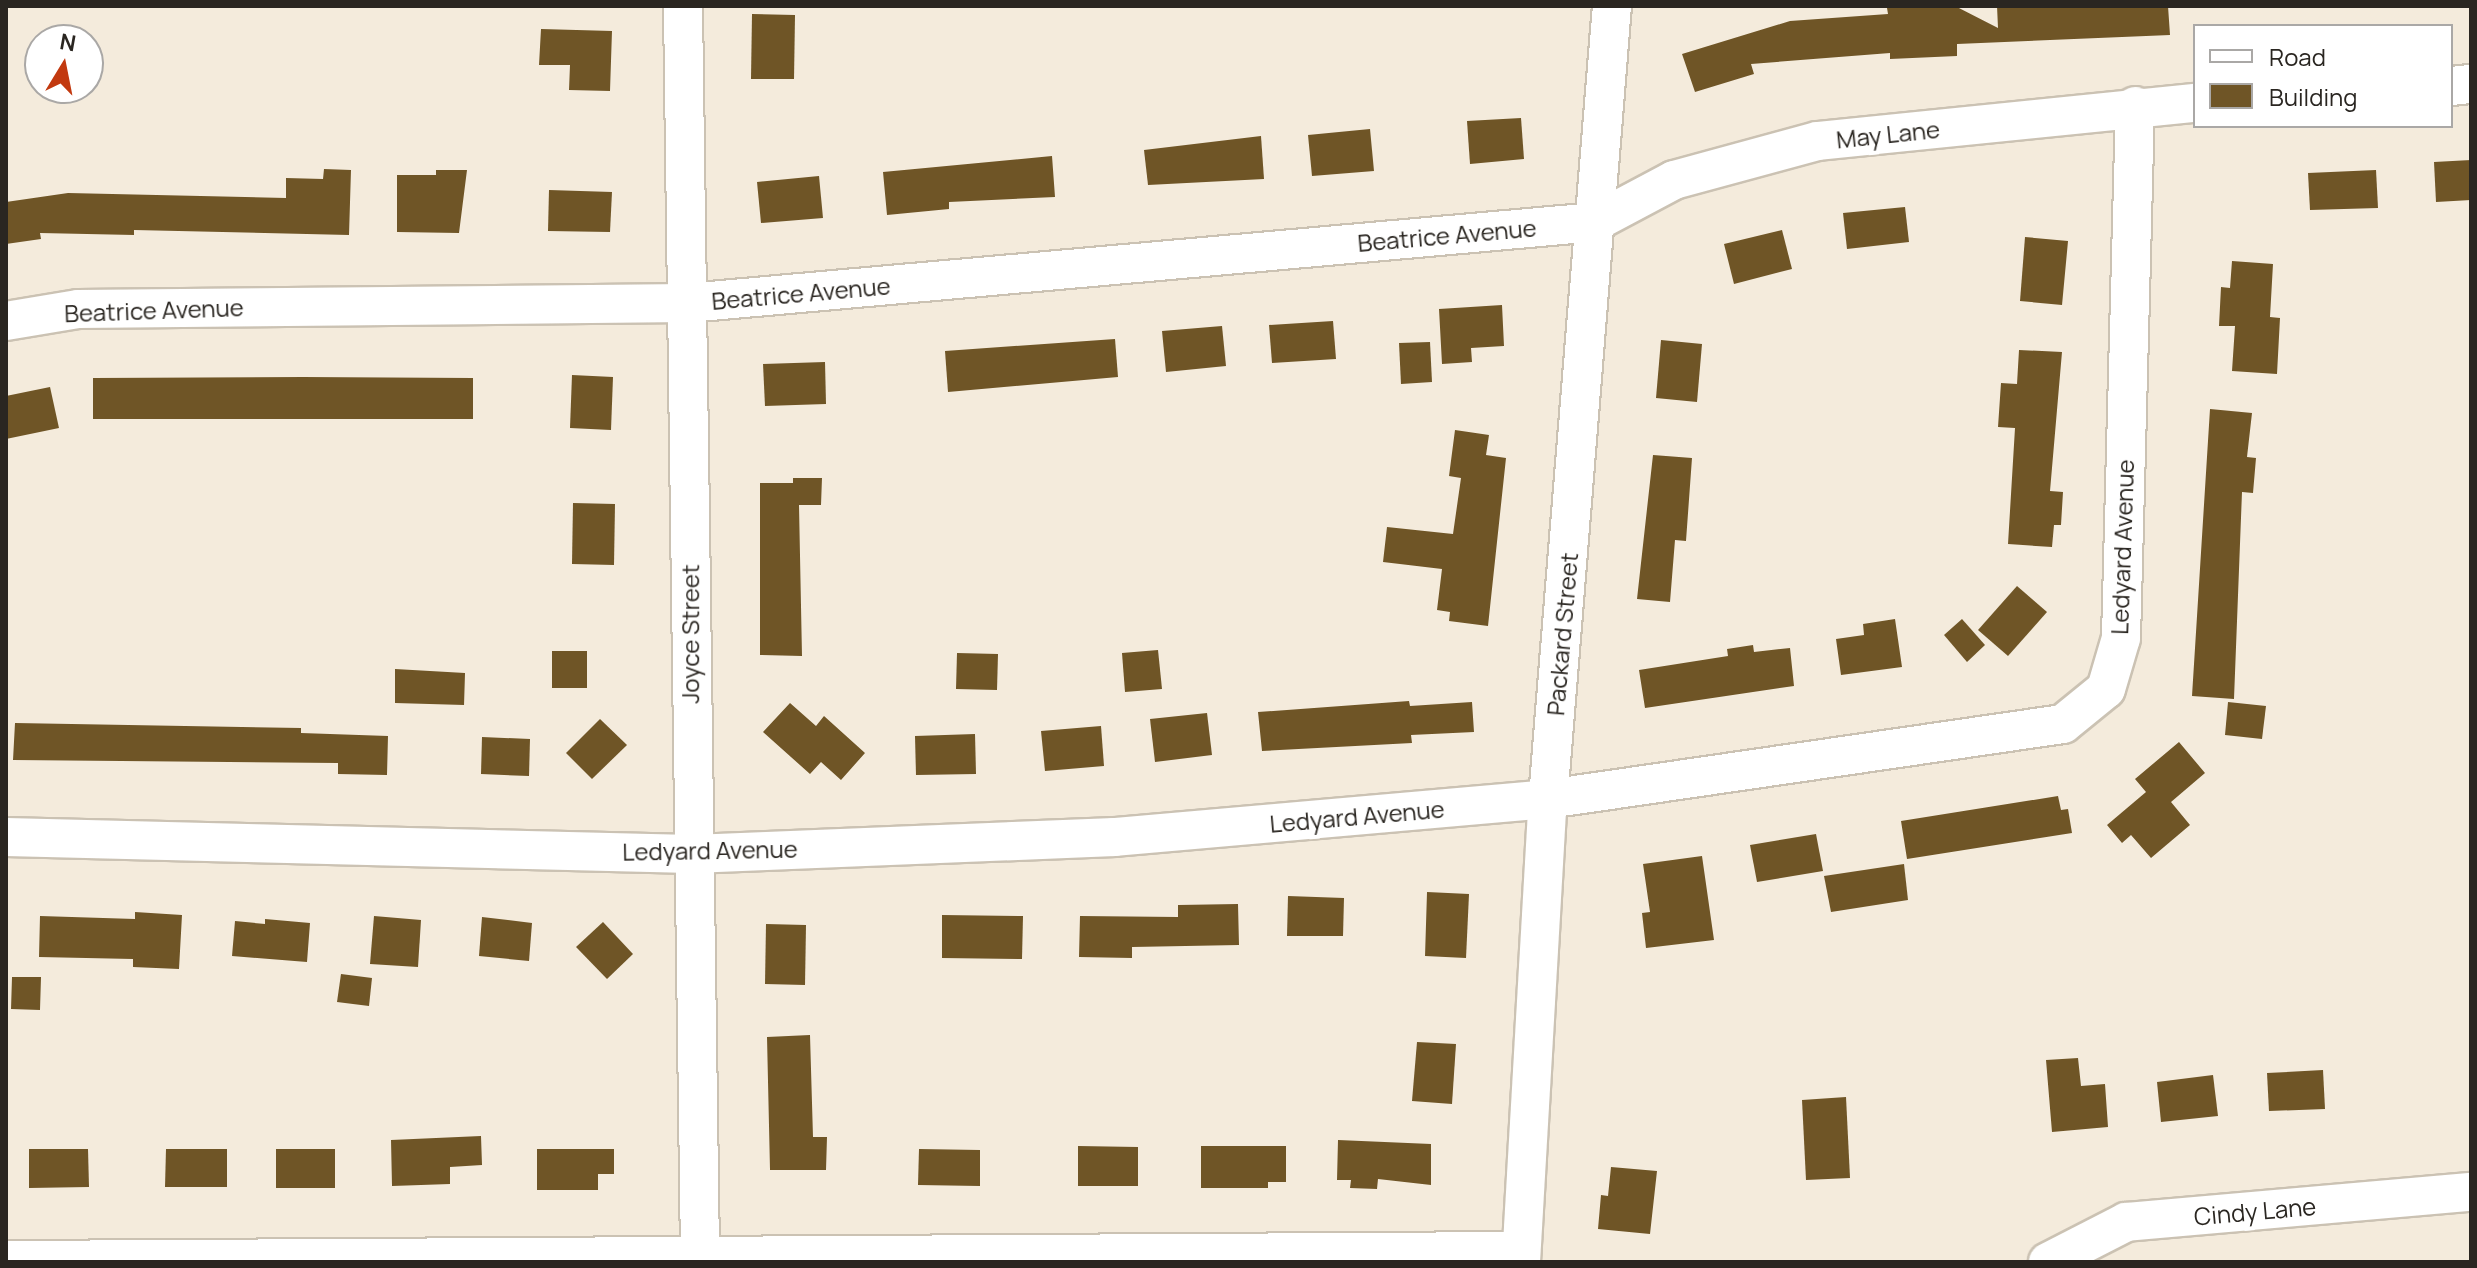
<!DOCTYPE html>
<html>
<head>
<meta charset="utf-8">
<style>
  body { margin:0 }
  #map { position:relative; width:2477px; height:1268px; overflow:hidden; background:#f4ebdc; font-family:Manrope,sans-serif }
  div>[style] { position:absolute }
  .building>* { inset:0; background:#6f5526 }
  .roads { filter:drop-shadow(2px 0 #cbc2b3) drop-shadow(-2px 0 #cbc2b3) drop-shadow(0 2px #cbc2b3) drop-shadow(0 -2px #cbc2b3) }
  .minor>* { height:38px; margin:-19px; padding:0 19px; transform-origin:19px; border-radius:19px; background:#fff }
  span { translate:-50% -50%; white-space:nowrap; text-align:center; line-height:1.15; -webkit-text-stroke:8px #fff; paint-order:stroke }
  .street-label { font-size:24px; color:#2a2621 }
  .frame { position:absolute; inset:0; border:8px solid #2a2621; pointer-events:none }
  .legend { position:absolute; left:2193px; top:24px; width:260px; height:104px; box-sizing:border-box; background:#fff; border:2px solid #aaa8a6; margin:0; padding:10px 14px; list-style:none; font-size:24px; color:#2a2621 }
  .legend li { display:flex; align-items:center; gap:16px; height:40px }
  .legend b { width:40px; border:2px solid #aaa8a6 }
  .north { position:absolute; left:24px; top:24px; width:80px; height:80px; box-sizing:border-box; background:#fff; border:2px solid #aaa8a6; border-radius:50%; rotate:10deg; font-size:22px; font-weight:700; line-height:32px; text-align:center; color:#2a2621 }
  .north::after { content:''; display:block; margin:auto; width:28px; height:36px; background:#c2390f; clip-path:polygon(50% 0,100% 100%,50% 72%,0 100%) }
</style>
</head>
<body>
<div id="map">
  <div class="building">
    <i style="clip-path:polygon(1955px 6px,1998px 28px,1997px 6px,2168px 6px,2170px 35px,1957px 44px,1957px 56px,1890px 59px,1890px 53px,1751px 64px,1754px 74px,1695px 92px,1682px 54px,1790px 21px,1888px 14px,1887px 8px)"></i>
    <i style="clip-path:polygon(752px 14px,795px 15px,794px 79px,751px 79px)"></i>
    <i style="clip-path:polygon(541px 29px,612px 31px,610px 91px,569px 90px,570px 65px,539px 65px)"></i>
    <i style="clip-path:polygon(1521px 118px,1524px 159px,1470px 164px,1467px 121px)"></i>
    <i style="clip-path:polygon(1370px 129px,1374px 171px,1312px 176px,1308px 135px)"></i>
    <i style="clip-path:polygon(1261px 136px,1264px 179px,1148px 185px,1144px 150px)"></i>
    <i style="clip-path:polygon(1052px 156px,1055px 197px,949px 202px,949px 209px,887px 215px,883px 172px)"></i>
    <i style="clip-path:polygon(2471px 160px,2471px 200px,2436px 202px,2434px 162px)"></i>
    <i style="clip-path:polygon(324px 169px,351px 170px,349px 235px,134px 230px,134px 235px,40px 233px,41px 239px,6px 244px,6px 202px,68px 193px,286px 198px,286px 178px,323px 179px)"></i>
    <i style="clip-path:polygon(436px 170px,467px 170px,459px 233px,397px 232px,397px 175px,436px 175px)"></i>
    <i style="clip-path:polygon(2376px 170px,2378px 208px,2310px 210px,2308px 173px)"></i>
    <i style="clip-path:polygon(819px 176px,823px 218px,761px 223px,757px 182px)"></i>
    <i style="clip-path:polygon(549px 190px,612px 192px,610px 232px,548px 231px)"></i>
    <i style="clip-path:polygon(1905px 207px,1909px 242px,1847px 249px,1843px 213px)"></i>
    <i style="clip-path:polygon(1782px 230px,1792px 269px,1734px 284px,1724px 244px)"></i>
    <i style="clip-path:polygon(2025px 237px,2068px 241px,2062px 305px,2020px 301px)"></i>
    <i style="clip-path:polygon(2232px 261px,2273px 264px,2270px 317px,2280px 318px,2277px 374px,2232px 371px,2235px 326px,2219px 326px,2221px 287px,2230px 288px)"></i>
    <i style="clip-path:polygon(1502px 305px,1504px 346px,1471px 348px,1472px 362px,1442px 364px,1439px 309px)"></i>
    <i style="clip-path:polygon(1333px 321px,1336px 359px,1272px 363px,1269px 325px)"></i>
    <i style="clip-path:polygon(1222px 326px,1226px 366px,1166px 372px,1162px 331px)"></i>
    <i style="clip-path:polygon(1115px 339px,1118px 377px,948px 392px,945px 351px)"></i>
    <i style="clip-path:polygon(1661px 340px,1702px 344px,1697px 402px,1656px 398px)"></i>
    <i style="clip-path:polygon(1430px 342px,1432px 382px,1401px 384px,1399px 343px)"></i>
    <i style="clip-path:polygon(2019px 350px,2062px 352px,2050px 491px,2063px 492px,2061px 525px,2054px 525px,2052px 547px,2008px 544px,2015px 428px,1998px 427px,2001px 383px,2017px 384px)"></i>
    <i style="clip-path:polygon(825px 362px,826px 404px,765px 406px,763px 364px)"></i>
    <i style="clip-path:polygon(572px 375px,613px 377px,611px 430px,570px 428px)"></i>
    <i style="clip-path:polygon(303px 377px,473px 378px,473px 419px,93px 419px,93px 378px)"></i>
    <i style="clip-path:polygon(50px 387px,59px 428px,6px 439px,6px 396px)"></i>
    <i style="clip-path:polygon(2210px 409px,2252px 413px,2247px 457px,2256px 458px,2253px 493px,2242px 492px,2234px 699px,2192px 696px)"></i>
    <i style="clip-path:polygon(1455px 430px,1489px 435px,1486px 455px,1506px 458px,1488px 626px,1449px 621px,1450px 612px,1437px 610px,1442px 569px,1383px 562px,1387px 527px,1453px 534px,1461px 478px,1449px 476px)"></i>
    <i style="clip-path:polygon(1653px 455px,1692px 458px,1686px 541px,1675px 540px,1670px 602px,1637px 599px)"></i>
    <i style="clip-path:polygon(793px 478px,822px 478px,821px 505px,799px 505px,802px 656px,760px 655px,760px 483px,793px 483px)"></i>
    <i style="clip-path:polygon(573px 503px,615px 504px,614px 565px,572px 564px)"></i>
    <i style="clip-path:polygon(2017px 586px,2047px 612px,2008px 656px,1978px 630px)"></i>
    <i style="clip-path:polygon(1895px 619px,1902px 667px,1841px 675px,1836px 639px,1864px 635px,1863px 624px)"></i>
    <i style="clip-path:polygon(1962px 619px,1985px 645px,1967px 662px,1944px 635px)"></i>
    <i style="clip-path:polygon(1753px 645px,1754px 652px,1790px 648px,1794px 686px,1645px 708px,1639px 670px,1728px 656px,1727px 649px)"></i>
    <i style="clip-path:polygon(1158px 650px,1162px 689px,1125px 692px,1122px 653px)"></i>
    <i style="clip-path:polygon(552px 651px,587px 651px,587px 688px,552px 688px)"></i>
    <i style="clip-path:polygon(957px 653px,998px 654px,997px 690px,956px 689px)"></i>
    <i style="clip-path:polygon(395px 669px,465px 673px,464px 705px,395px 703px)"></i>
    <i style="clip-path:polygon(1409px 701px,1410px 706px,1472px 702px,1474px 732px,1411px 735px,1412px 743px,1262px 751px,1258px 712px)"></i>
    <i style="clip-path:polygon(2228px 702px,2266px 706px,2262px 739px,2225px 735px)"></i>
    <i style="clip-path:polygon(790px 703px,816px 726px,824px 716px,865px 753px,841px 780px,821px 762px,810px 774px,763px 732px)"></i>
    <i style="clip-path:polygon(1207px 713px,1212px 755px,1155px 762px,1150px 719px)"></i>
    <i style="clip-path:polygon(600px 719px,627px 745px,592px 779px,566px 753px)"></i>
    <i style="clip-path:polygon(15px 723px,301px 728px,301px 733px,388px 736px,387px 775px,338px 774px,338px 763px,13px 760px)"></i>
    <i style="clip-path:polygon(1101px 726px,1104px 766px,1045px 771px,1041px 731px)"></i>
    <i style="clip-path:polygon(975px 734px,976px 774px,916px 775px,915px 736px)"></i>
    <i style="clip-path:polygon(482px 737px,530px 739px,529px 776px,481px 774px)"></i>
    <i style="clip-path:polygon(2179px 742px,2205px 773px,2171px 802px,2190px 825px,2151px 858px,2131px 835px,2122px 843px,2107px 825px,2146px 792px,2135px 779px)"></i>
    <i style="clip-path:polygon(2058px 796px,2061px 810px,2068px 809px,2072px 833px,1907px 859px,1901px 821px)"></i>
    <i style="clip-path:polygon(1816px 834px,1823px 871px,1757px 882px,1750px 845px)"></i>
    <i style="clip-path:polygon(1702px 856px,1714px 940px,1646px 948px,1642px 913px,1650px 912px,1643px 864px)"></i>
    <i style="clip-path:polygon(1904px 864px,1908px 900px,1831px 912px,1824px 876px)"></i>
    <i style="clip-path:polygon(1427px 892px,1469px 894px,1466px 958px,1425px 956px)"></i>
    <i style="clip-path:polygon(1288px 896px,1344px 898px,1343px 936px,1287px 936px)"></i>
    <i style="clip-path:polygon(1238px 904px,1239px 945px,1132px 947px,1132px 958px,1079px 957px,1080px 916px,1178px 917px,1178px 905px)"></i>
    <i style="clip-path:polygon(135px 912px,182px 915px,179px 969px,133px 967px,133px 959px,39px 957px,40px 916px,135px 919px)"></i>
    <i style="clip-path:polygon(942px 915px,1023px 916px,1022px 959px,942px 958px)"></i>
    <i style="clip-path:polygon(374px 916px,421px 920px,418px 967px,370px 964px)"></i>
    <i style="clip-path:polygon(482px 917px,532px 923px,529px 961px,479px 956px)"></i>
    <i style="clip-path:polygon(265px 919px,310px 923px,307px 962px,232px 956px,235px 921px,265px 924px)"></i>
    <i style="clip-path:polygon(603px 922px,633px 954px,607px 979px,576px 947px)"></i>
    <i style="clip-path:polygon(766px 924px,806px 925px,805px 985px,765px 984px)"></i>
    <i style="clip-path:polygon(341px 974px,372px 978px,369px 1006px,337px 1002px)"></i>
    <i style="clip-path:polygon(12px 977px,41px 977px,40px 1010px,11px 1009px)"></i>
    <i style="clip-path:polygon(810px 1035px,813px 1137px,827px 1137px,826px 1170px,770px 1170px,767px 1037px)"></i>
    <i style="clip-path:polygon(1417px 1042px,1456px 1044px,1452px 1104px,1412px 1101px)"></i>
    <i style="clip-path:polygon(2078px 1058px,2081px 1086px,2105px 1084px,2108px 1127px,2052px 1132px,2046px 1060px)"></i>
    <i style="clip-path:polygon(2323px 1070px,2325px 1109px,2269px 1111px,2267px 1073px)"></i>
    <i style="clip-path:polygon(2213px 1075px,2218px 1116px,2161px 1122px,2157px 1082px)"></i>
    <i style="clip-path:polygon(1846px 1097px,1850px 1178px,1806px 1180px,1802px 1100px)"></i>
    <i style="clip-path:polygon(481px 1136px,482px 1165px,450px 1167px,450px 1184px,392px 1186px,391px 1140px)"></i>
    <i style="clip-path:polygon(1338px 1140px,1431px 1144px,1431px 1185px,1378px 1179px,1377px 1189px,1350px 1188px,1351px 1180px,1337px 1180px)"></i>
    <i style="clip-path:polygon(1078px 1146px,1138px 1147px,1138px 1186px,1078px 1186px)"></i>
    <i style="clip-path:polygon(1201px 1146px,1286px 1146px,1286px 1182px,1268px 1182px,1268px 1188px,1201px 1188px)"></i>
    <i style="clip-path:polygon(29px 1149px,88px 1149px,89px 1187px,29px 1188px)"></i>
    <i style="clip-path:polygon(166px 1149px,227px 1149px,227px 1187px,165px 1187px)"></i>
    <i style="clip-path:polygon(276px 1149px,335px 1149px,335px 1188px,276px 1188px)"></i>
    <i style="clip-path:polygon(537px 1149px,614px 1149px,614px 1174px,598px 1174px,598px 1190px,537px 1190px)"></i>
    <i style="clip-path:polygon(919px 1149px,980px 1150px,980px 1186px,918px 1185px)"></i>
    <i style="clip-path:polygon(1611px 1167px,1657px 1171px,1650px 1234px,1598px 1229px,1601px 1195px,1608px 1196px)"></i>
  </div>
  <div class="roads">
    <div class="minor">
      <i style="left:683px;top:6px;width:1256px;rotate:89.22deg"></i>
      <i style="left:2451px;top:86px;width:20px;rotate:-6deg"></i>
      <i style="left:6px;top:321px;width:73px;rotate:-9.5deg"></i>
      <i style="left:78px;top:309px;width:610px;rotate:-0.56deg"></i>
      <i style="left:688px;top:303px;width:911px;rotate:-5.1deg"></i>
      <i style="left:1595px;top:222px;width:89px;rotate:-28deg"></i>
      <i style="left:1674px;top:180px;width:149px;rotate:-15.2deg"></i>
      <i style="left:1818px;top:141px;width:379px;rotate:-5.8deg"></i>
      <i style="left:6px;top:837px;width:686px;rotate:1.42deg"></i>
      <i style="left:692px;top:854px;width:423px;rotate:-2.3deg"></i>
      <i style="left:1115px;top:837px;width:435px;rotate:-5deg"></i>
      <i style="left:1548px;top:799px;width:520px;rotate:-8.29deg"></i>
      <i style="left:2063px;top:724px;width:55px;rotate:-39.1deg"></i>
      <i style="left:2106px;top:689px;width:53px;rotate:-73.6deg"></i>
      <i style="left:2121px;top:638px;width:532px;rotate:-88.49deg"></i>
      <i style="left:6px;top:1260px;width:1515px;rotate:-0.34deg"></i>
      <i style="left:1521px;top:1262px;width:464px;rotate:-86.7deg"></i>
      <i style="left:1548px;top:799px;width:796px;rotate:-85.39deg"></i>
      <i style="left:2048px;top:1262px;width:88px;rotate:-27.1deg"></i>
      <i style="left:2126px;top:1222px;width:346px;rotate:-5deg"></i>
    </div>
  </div>
  <div class="street-label">
    <span style="left:1888px;top:134px;rotate:-6deg">May Lane</span>
    <span style="left:1447px;top:235px;rotate:-5deg">Beatrice Avenue</span>
    <span style="left:801px;top:293px;rotate:-5deg">Beatrice Avenue</span>
    <span style="left:154px;top:310px;rotate:-2deg">Beatrice Avenue</span>
    <span style="left:2122px;top:547px;rotate:-88deg">Ledyard Avenue</span>
    <span style="left:690px;top:634px;rotate:-90deg">Joyce Street</span>
    <span style="left:1562px;top:634px;rotate:-85deg">Packard Street</span>
    <span style="left:1357px;top:816px;rotate:-5deg">Ledyard Avenue</span>
    <span style="left:710px;top:850px;rotate:-1deg">Ledyard Avenue</span>
    <span style="left:2255px;top:1211px;rotate:-5deg">Cindy Lane</span>
  </div>
  <div class="frame"></div>
  <ul class="legend">
  <li><b style="height:10px;background:#fff"></b>Road</li>
  <li><b style="height:22px;background:#6f5526"></b>Building</li>
  </ul>
  <div class="north">N</div>
</div>
</body>
</html>
